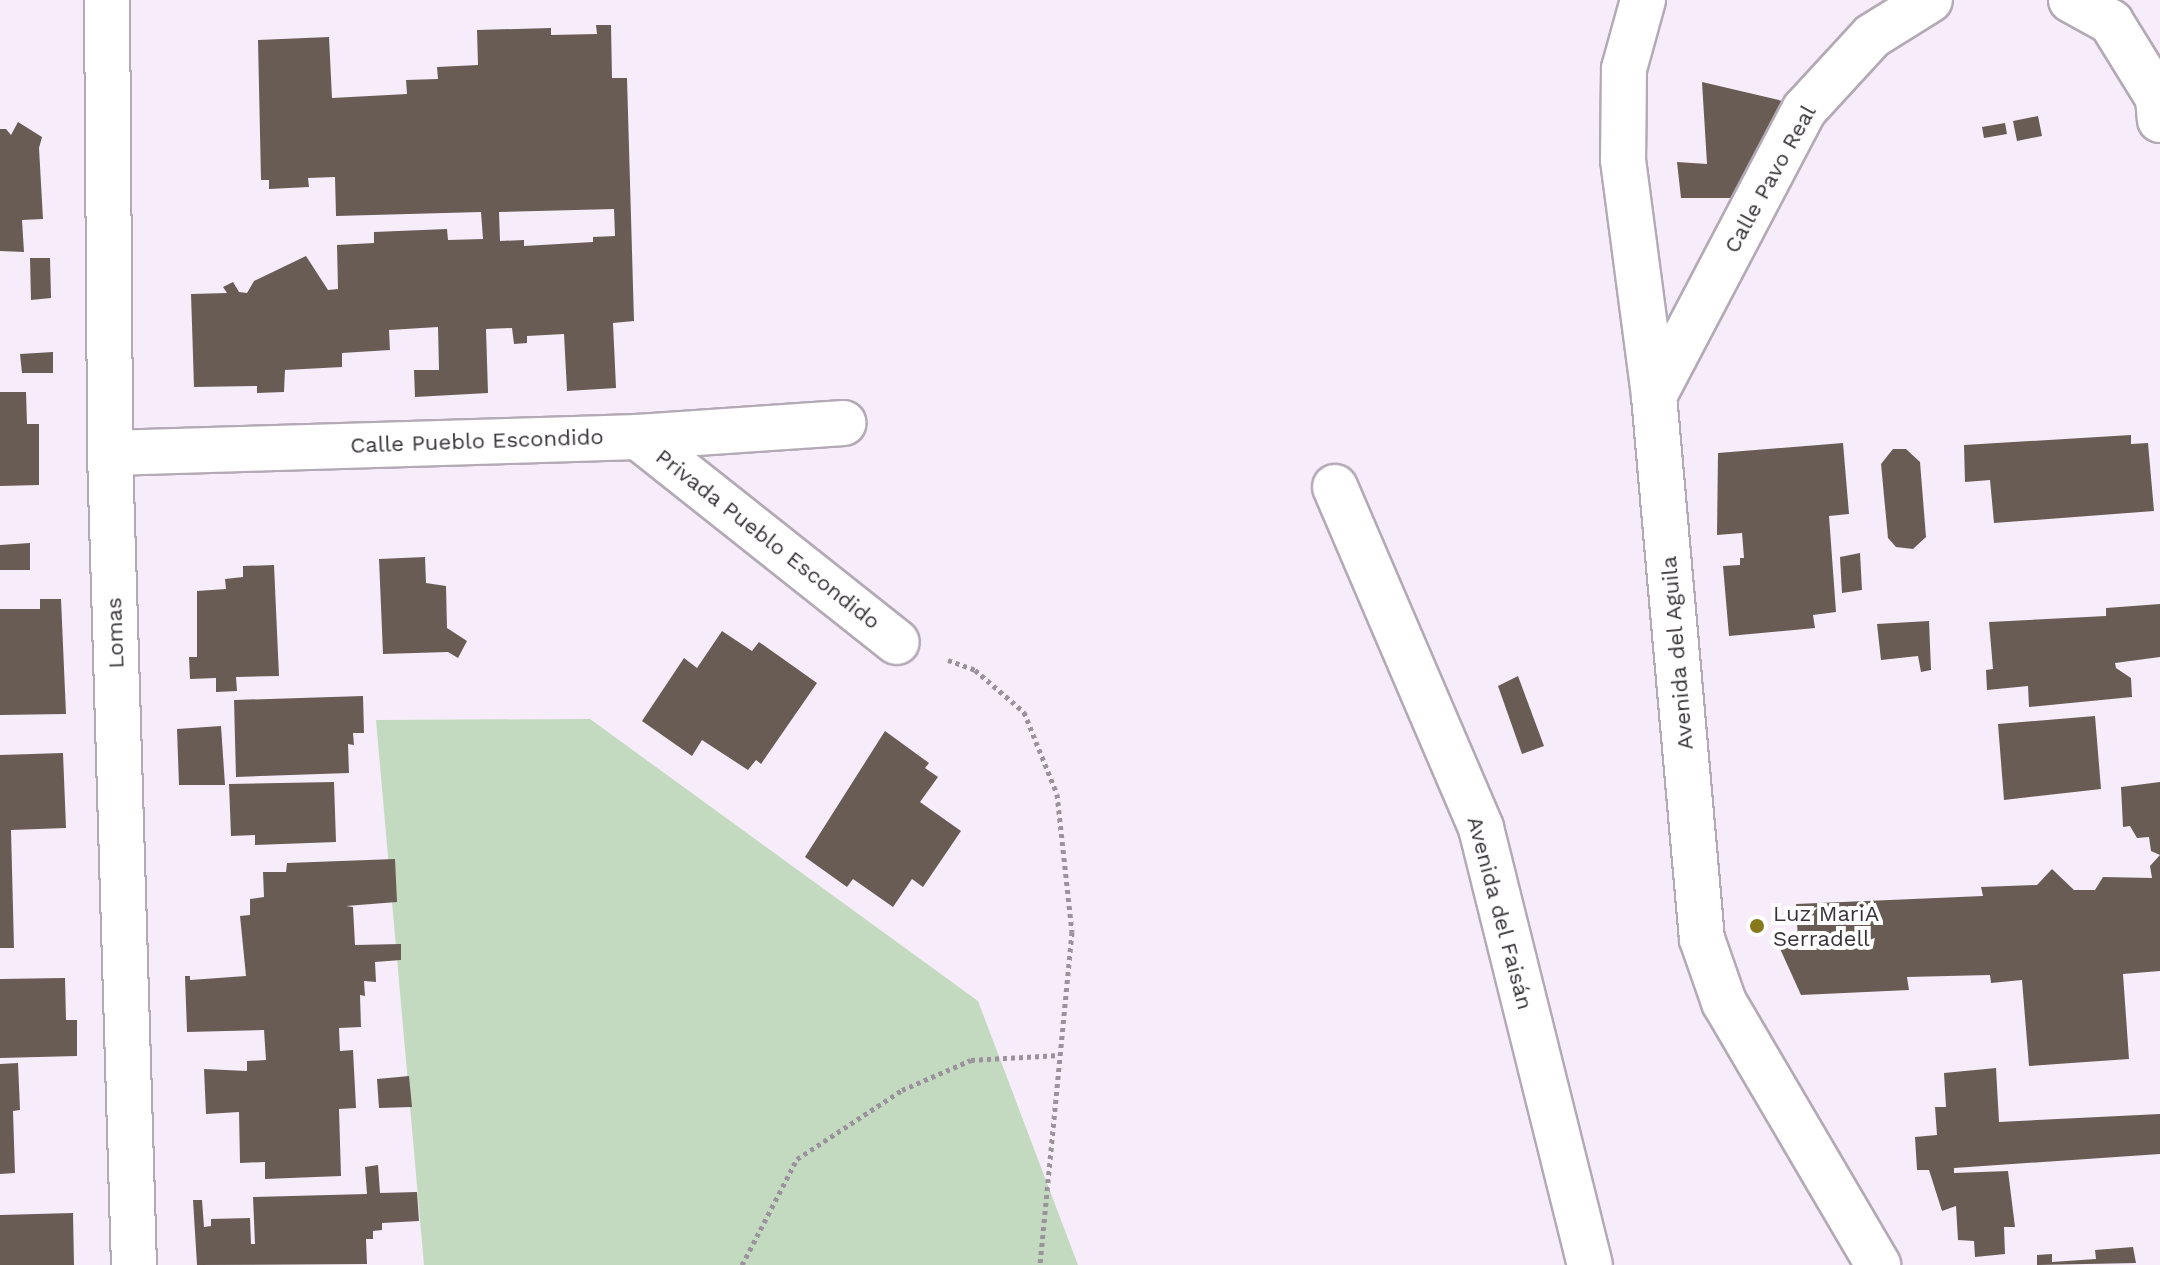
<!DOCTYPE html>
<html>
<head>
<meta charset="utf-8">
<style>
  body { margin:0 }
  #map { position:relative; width:2160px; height:1265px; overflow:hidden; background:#f7edfa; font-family:"Work Sans",sans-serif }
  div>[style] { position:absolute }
  .green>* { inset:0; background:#c3dac0 }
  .building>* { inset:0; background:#695c55 }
  .path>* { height:5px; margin-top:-2.5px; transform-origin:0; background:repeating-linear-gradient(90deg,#9a939c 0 4px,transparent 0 8px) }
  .roads { filter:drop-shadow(2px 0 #b3aab6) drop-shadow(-2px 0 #b3aab6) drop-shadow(0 2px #b3aab6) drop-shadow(0 -2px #b3aab6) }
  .street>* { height:44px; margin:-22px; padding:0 22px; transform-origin:22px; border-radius:22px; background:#fff }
  .dots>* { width:22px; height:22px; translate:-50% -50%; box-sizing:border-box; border:4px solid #fff; border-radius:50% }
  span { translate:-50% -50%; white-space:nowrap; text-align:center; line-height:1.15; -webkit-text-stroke:8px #fff; paint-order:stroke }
  .street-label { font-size:22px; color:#373338 }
  .poi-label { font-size:22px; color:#373338 }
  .left { translate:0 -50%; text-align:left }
</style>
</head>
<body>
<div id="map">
  <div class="green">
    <i style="clip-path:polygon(590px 719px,978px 1001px,1078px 1265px,424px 1265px,376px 720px)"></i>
  </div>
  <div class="building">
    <i style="clip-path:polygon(evenodd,596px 25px,611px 25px,612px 78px,627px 78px,634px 321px,613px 323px,616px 388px,567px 391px,564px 334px,527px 336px,527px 343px,514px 344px,512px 328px,486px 329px,488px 393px,415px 397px,414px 370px,439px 370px,438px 327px,389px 330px,390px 350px,342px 353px,342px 367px,285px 370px,284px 392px,257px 393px,257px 386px,194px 387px,191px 294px,227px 293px,223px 287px,233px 282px,239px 292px,247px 293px,254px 281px,306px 256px,328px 290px,338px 289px,337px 245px,374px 243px,374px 232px,447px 229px,448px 240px,483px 239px,481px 212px,336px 216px,335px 177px,308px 178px,309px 187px,269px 189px,269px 180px,261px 180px,258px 40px,329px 37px,332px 98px,407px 94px,406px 80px,438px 79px,437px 67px,478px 65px,477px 30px,551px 28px,551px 35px,597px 34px,596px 25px,614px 209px,615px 236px,593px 237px,593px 242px,524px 246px,524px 240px,500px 241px,499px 212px,614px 209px)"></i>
    <i style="clip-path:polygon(1702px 82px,1804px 106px,1748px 198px,1681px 198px,1677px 162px,1707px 164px)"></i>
    <i style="clip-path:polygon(2038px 116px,2042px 136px,2017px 141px,2013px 121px)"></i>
    <i style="clip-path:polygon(18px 122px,42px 137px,39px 148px,43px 219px,22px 220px,24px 252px,0 251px,0 129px,6px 129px,11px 135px)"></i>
    <i style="clip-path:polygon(2005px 123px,2007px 134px,1984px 138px,1982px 127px)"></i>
    <i style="clip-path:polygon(30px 258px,50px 258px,51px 298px,31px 300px)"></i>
    <i style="clip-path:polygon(53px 352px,53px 373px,22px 373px,20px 354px)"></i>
    <i style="clip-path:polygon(0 392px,26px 392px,27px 424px,39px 424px,39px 485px,0 486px)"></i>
    <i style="clip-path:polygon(2131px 435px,2131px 444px,2148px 443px,2154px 511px,1994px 523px,1990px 480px,1965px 482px,1964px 445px)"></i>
    <i style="clip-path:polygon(1843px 443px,1849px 514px,1829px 516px,1836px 612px,1813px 615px,1815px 628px,1729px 636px,1723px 566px,1740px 565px,1740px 558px,1744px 558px,1742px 533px,1717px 535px,1718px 453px)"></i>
    <i style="clip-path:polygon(1893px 449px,1906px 449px,1920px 462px,1926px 537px,1913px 549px,1896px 547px,1888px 538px,1881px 464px)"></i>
    <i style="clip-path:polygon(30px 543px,30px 570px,0 570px,0 545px)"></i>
    <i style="clip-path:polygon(1860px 553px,1862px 590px,1842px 593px,1840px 557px)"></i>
    <i style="clip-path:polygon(425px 557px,426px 583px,446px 586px,447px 628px,467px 641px,458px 658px,448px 652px,383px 654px,379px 559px)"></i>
    <i style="clip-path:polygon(274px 565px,279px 676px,236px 677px,237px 691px,216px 692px,216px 678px,190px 679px,189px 657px,197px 657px,197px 591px,226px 589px,225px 579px,243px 577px,243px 566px)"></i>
    <i style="clip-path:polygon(40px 599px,61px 599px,66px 714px,0 715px,0 609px,40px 609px)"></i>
    <i style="clip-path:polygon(2160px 604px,2160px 657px,2115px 663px,2116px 668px,2131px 678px,2132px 697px,2029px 707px,2028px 686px,1987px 690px,1986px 670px,1993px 669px,1989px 622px,2106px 616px,2106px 608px)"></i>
    <i style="clip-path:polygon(1929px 621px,1931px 670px,1921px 672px,1918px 656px,1881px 660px,1877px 624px)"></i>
    <i style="clip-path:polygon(722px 631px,752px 651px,759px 642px,817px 683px,761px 764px,756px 760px,748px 770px,702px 740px,692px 756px,642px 721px,684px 658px,697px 668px)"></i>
    <i style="clip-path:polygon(1518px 676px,1544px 746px,1522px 754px,1498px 686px)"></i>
    <i style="clip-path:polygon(363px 696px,364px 733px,353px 733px,354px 745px,348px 744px,349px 773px,236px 777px,234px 700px)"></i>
    <i style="clip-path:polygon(2095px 716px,2101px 789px,2004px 800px,1998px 724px)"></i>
    <i style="clip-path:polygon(221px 726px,225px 785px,179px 785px,177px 729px)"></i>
    <i style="clip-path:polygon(885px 731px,929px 763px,925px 768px,938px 777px,920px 802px,961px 831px,923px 887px,912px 879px,893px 907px,853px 879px,847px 887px,805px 857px)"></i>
    <i style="clip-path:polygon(63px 753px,66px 828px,11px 830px,14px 948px,0 948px,0 755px)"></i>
    <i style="clip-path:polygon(334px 782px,336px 842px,255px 845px,255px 835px,231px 836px,229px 784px)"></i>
    <i style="clip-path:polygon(2160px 782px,2160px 971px,2123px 974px,2129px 1059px,2029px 1066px,2022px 980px,1991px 983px,1990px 975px,1907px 977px,1909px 990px,1801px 995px,1777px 942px,1798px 940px,1796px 904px,1983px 896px,1981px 887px,2037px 885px,2052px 869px,2074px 890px,2095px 890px,2103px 877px,2152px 878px,2150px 866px,2160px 855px,2151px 851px,2149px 837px,2137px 838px,2130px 826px,2123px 827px,2121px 787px)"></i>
    <i style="clip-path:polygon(395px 859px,397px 902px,346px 906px,353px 907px,355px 945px,401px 944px,401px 960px,375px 962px,376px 982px,364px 981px,365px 996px,360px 995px,361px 1027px,339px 1028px,340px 1051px,353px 1050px,356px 1108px,339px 1109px,341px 1176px,265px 1179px,265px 1162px,240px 1163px,239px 1112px,206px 1114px,204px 1069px,247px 1071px,247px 1061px,266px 1060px,264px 1030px,187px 1032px,185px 976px,190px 976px,190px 980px,246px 976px,240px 916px,250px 915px,250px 899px,264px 897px,263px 872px,286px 872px,287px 863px)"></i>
    <i style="clip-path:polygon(65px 978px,66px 1020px,77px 1020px,77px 1056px,0 1058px,0 979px)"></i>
    <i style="clip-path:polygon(18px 1063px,20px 1110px,13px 1111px,15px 1173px,0 1174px,0 1064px)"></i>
    <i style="clip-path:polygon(1996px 1068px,1999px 1122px,2160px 1114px,2160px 1154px,1954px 1168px,1954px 1173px,2008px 1171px,2015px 1227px,2004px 1227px,2005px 1254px,1975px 1257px,1974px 1241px,1958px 1240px,1956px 1206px,1942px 1211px,1929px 1170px,1917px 1170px,1915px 1137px,1937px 1135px,1935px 1107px,1946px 1107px,1944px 1073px)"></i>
    <i style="clip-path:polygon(409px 1076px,412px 1107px,379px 1108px,377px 1079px)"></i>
    <i style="clip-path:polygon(378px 1165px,380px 1193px,417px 1192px,419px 1221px,382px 1223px,382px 1230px,373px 1231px,373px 1239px,366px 1239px,367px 1264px,197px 1265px,193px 1200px,202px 1200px,204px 1227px,211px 1226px,211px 1219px,250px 1218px,251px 1244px,255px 1244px,253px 1197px,367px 1194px,365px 1167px)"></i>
    <i style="clip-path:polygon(73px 1213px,74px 1265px,0 1265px,0 1215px)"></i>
    <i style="clip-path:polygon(2133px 1247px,2136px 1263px,2037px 1265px,2037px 1255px,2052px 1254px,2052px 1262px,2096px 1259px,2095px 1250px)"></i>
  </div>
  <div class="path">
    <i style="left:948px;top:660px;width:29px;rotate:20deg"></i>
    <i style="left:975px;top:670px;width:65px;rotate:40.6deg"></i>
    <i style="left:1024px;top:712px;width:88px;rotate:68.1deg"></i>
    <i style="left:1057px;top:794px;width:139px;rotate:83.8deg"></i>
    <i style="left:1072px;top:932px;width:335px;rotate:95.5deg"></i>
    <i style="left:742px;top:1265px;width:119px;rotate:-62.6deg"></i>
    <i style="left:797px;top:1159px;width:126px;rotate:-33.3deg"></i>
    <i style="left:902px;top:1090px;width:75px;rotate:-23.5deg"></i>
    <i style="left:971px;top:1060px;width:88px;rotate:-3.3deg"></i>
  </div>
  <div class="roads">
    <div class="street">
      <i style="left:107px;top:0;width:453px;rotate:89.6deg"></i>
      <i style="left:110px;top:453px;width:812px;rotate:88.31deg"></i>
      <i style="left:1643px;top:0;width:72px;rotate:105.4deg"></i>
      <i style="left:1624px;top:69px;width:91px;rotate:90.6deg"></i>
      <i style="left:1623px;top:160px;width:238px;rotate:82.5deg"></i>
      <i style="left:1654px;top:396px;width:545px;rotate:84.95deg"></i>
      <i style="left:1702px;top:939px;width:67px;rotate:70.8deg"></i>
      <i style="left:1724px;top:1002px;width:305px;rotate:59.6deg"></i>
      <i style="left:2071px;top:0;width:46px;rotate:28.8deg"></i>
      <i style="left:2111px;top:22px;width:89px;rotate:58.3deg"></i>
      <i style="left:2158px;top:98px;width:22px;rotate:85deg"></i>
      <i style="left:1654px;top:396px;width:323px;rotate:-62.3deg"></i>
      <i style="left:1804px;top:110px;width:100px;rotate:-47.4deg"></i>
      <i style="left:1872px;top:36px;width:68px;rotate:-31.8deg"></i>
      <i style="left:638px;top:437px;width:330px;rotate:38.4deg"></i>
      <i style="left:110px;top:453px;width:528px;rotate:-1.74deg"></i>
      <i style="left:638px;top:437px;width:206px;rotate:-3.9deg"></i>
      <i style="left:1335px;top:487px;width:371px;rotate:66.8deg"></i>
      <i style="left:1481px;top:828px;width:450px;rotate:76deg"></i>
    </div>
  </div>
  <div class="dots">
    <i style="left:1757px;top:926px;background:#87781c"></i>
  </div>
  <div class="street-label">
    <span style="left:1770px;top:179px;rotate:-61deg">Calle Pavo Real</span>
    <span style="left:477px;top:441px;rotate:-2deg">Calle Pueblo Escondido</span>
    <span style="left:768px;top:539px;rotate:38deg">Privada Pueblo Escondido</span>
    <span style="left:115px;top:633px;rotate:-92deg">Lomas</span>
    <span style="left:1677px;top:653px;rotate:-95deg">Avenida del Aguila</span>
    <span style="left:1500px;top:913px;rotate:75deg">Avenida del Faisán</span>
  </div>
  <div class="poi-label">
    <span class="left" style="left:1773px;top:926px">Luz MariA<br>Serradell</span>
  </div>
</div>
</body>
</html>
